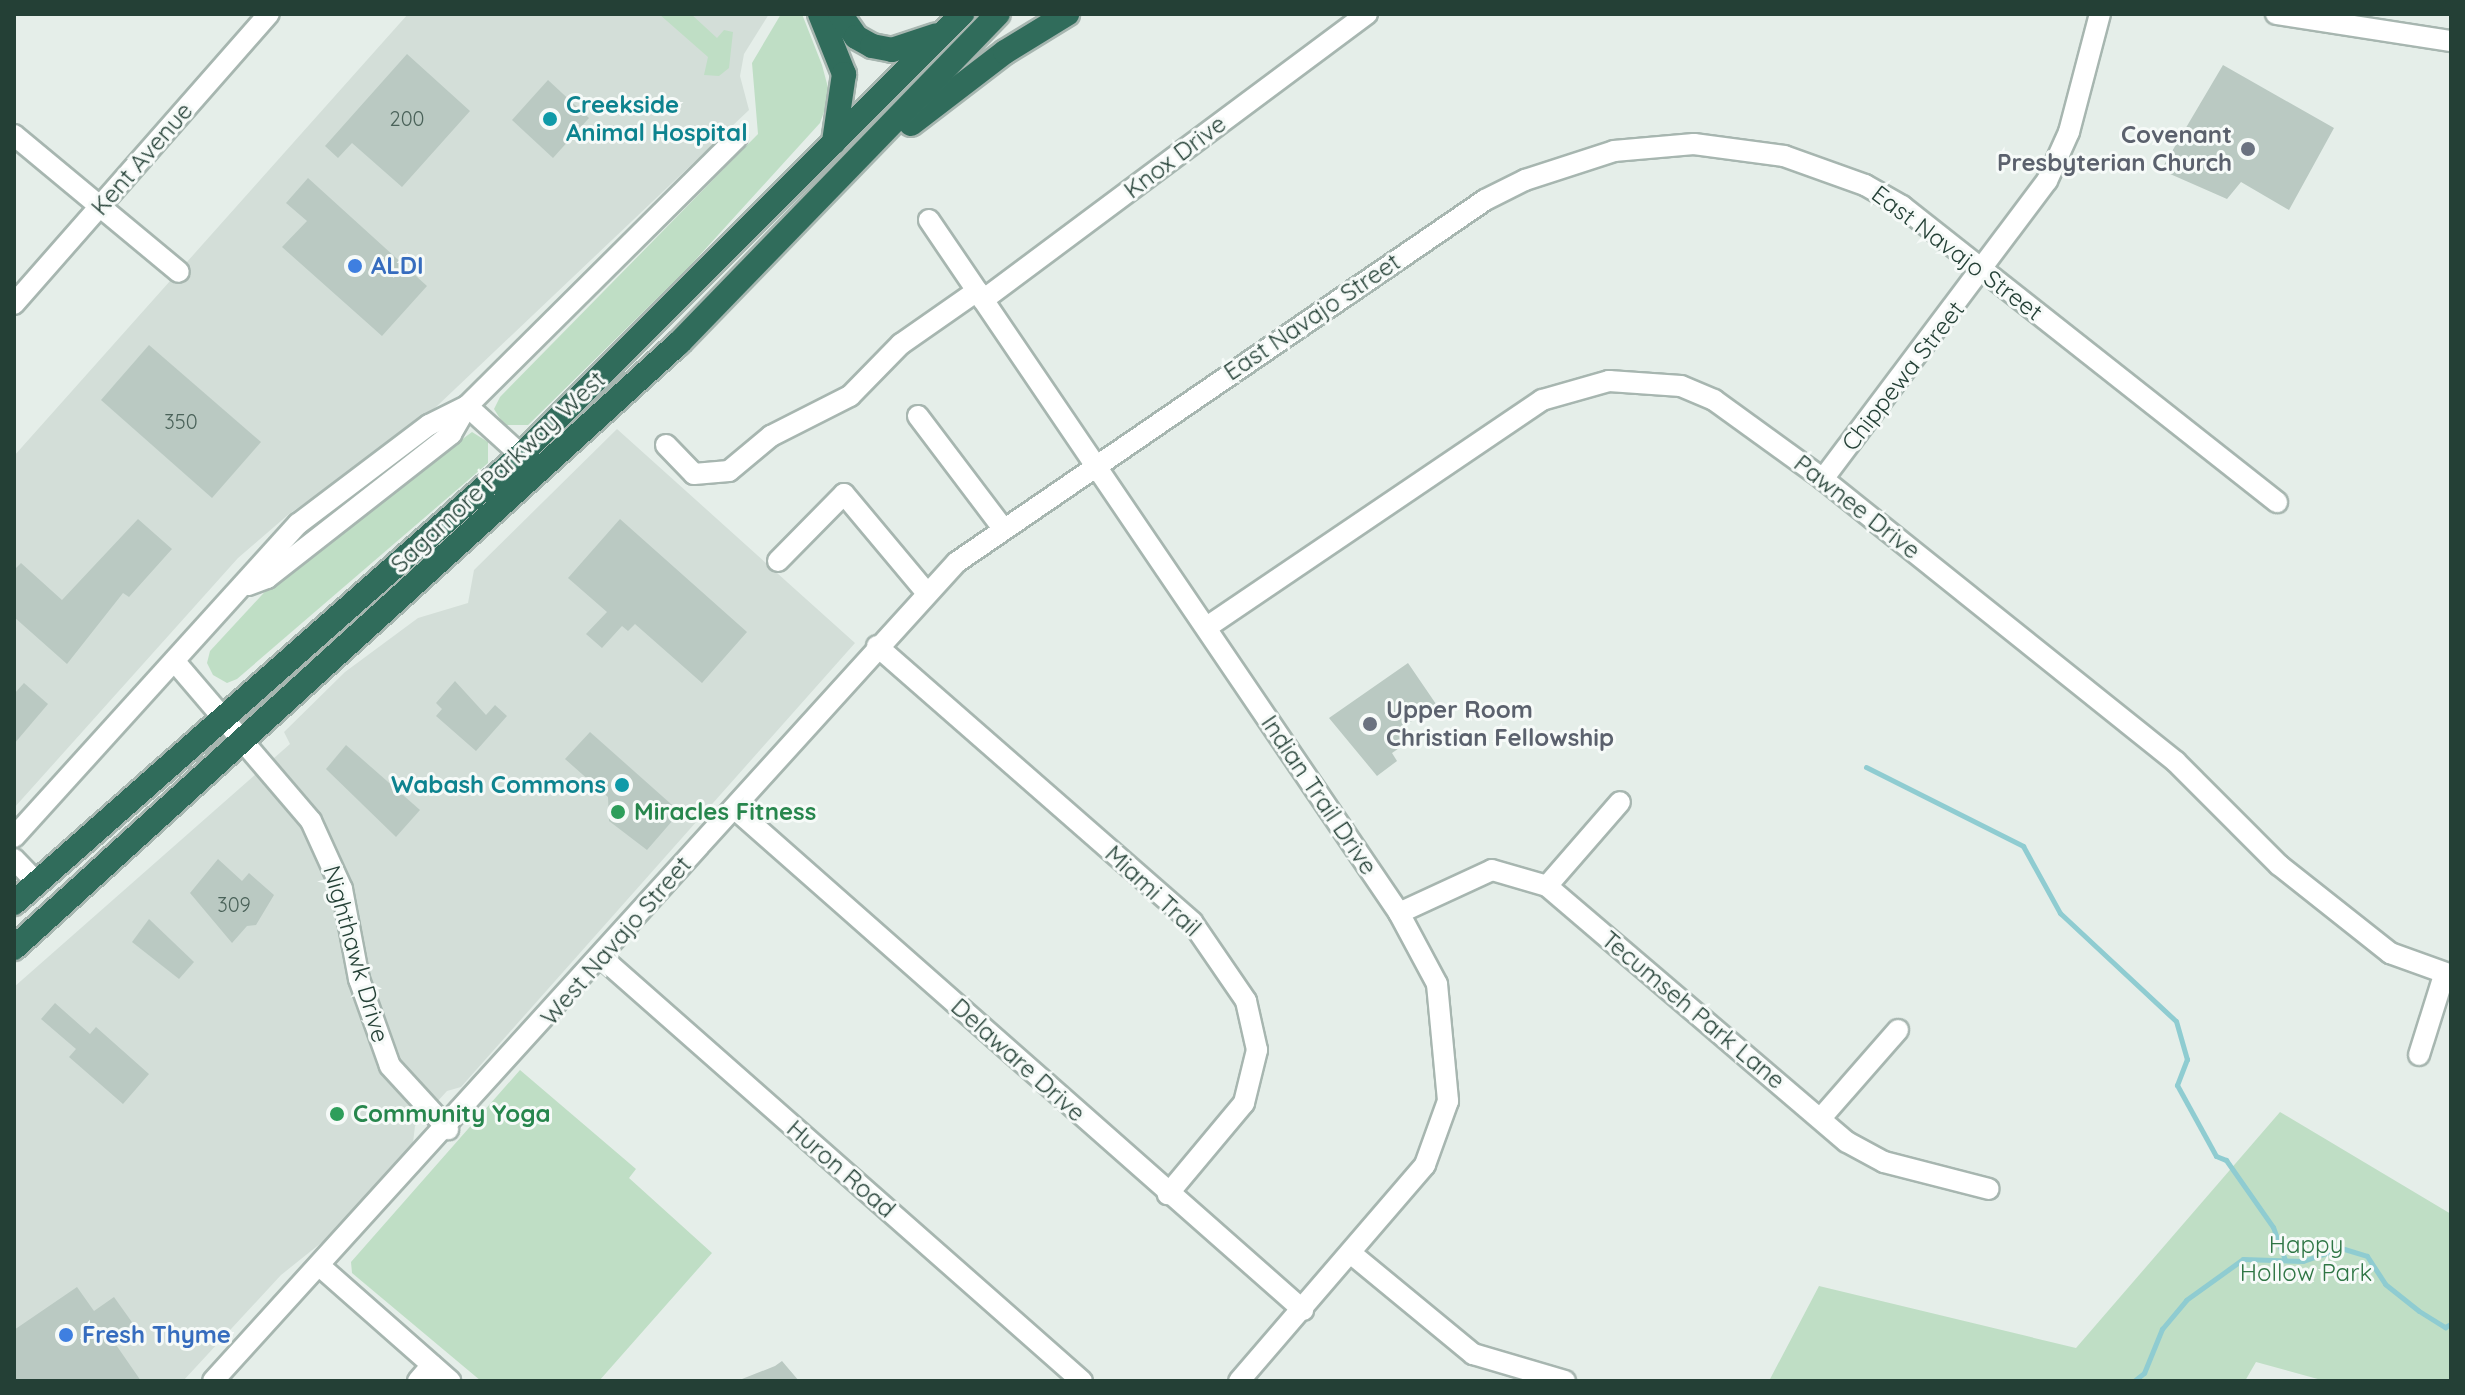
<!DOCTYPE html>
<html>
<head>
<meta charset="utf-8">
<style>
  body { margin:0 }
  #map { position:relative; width:2465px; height:1395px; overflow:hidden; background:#e5eee9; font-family:Quicksand,sans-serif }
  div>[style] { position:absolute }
  .built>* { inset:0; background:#d3ded8 }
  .green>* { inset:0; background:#bfdec5 }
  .stream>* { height:5px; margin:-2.5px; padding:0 2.5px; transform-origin:2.5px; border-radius:2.5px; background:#8fccd1 }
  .building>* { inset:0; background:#bac9c2 }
  .roads { filter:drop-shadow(2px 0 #a7b6b0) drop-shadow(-2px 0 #a7b6b0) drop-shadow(0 2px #a7b6b0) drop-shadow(0 -2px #a7b6b0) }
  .minor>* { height:20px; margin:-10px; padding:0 10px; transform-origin:10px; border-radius:10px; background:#fff }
  .highway>* { height:24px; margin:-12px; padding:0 12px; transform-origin:12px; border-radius:12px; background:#306c5b }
  .dots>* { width:22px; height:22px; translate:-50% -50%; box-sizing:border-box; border:4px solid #f6faf8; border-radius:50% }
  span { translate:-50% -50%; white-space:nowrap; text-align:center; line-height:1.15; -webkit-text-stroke:6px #f6faf8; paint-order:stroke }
  .number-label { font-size:20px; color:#4a6259 }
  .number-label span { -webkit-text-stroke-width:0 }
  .culture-label { font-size:24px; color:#0d838f; font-weight:700 }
  .left { translate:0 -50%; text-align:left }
  .right { translate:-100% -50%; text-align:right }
  .worship-label { font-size:24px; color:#5b616d; font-weight:700 }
  .street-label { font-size:24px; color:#244036 }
  .shop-label { font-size:24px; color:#366cbe; font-weight:700 }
  .leisure-label { font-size:24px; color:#27864d; font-weight:700 }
  .park-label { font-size:24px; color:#2f7645 }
  .frame { position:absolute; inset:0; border:16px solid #244036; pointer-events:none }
</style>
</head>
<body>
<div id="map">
  <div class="built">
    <i style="clip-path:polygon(408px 14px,769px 14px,744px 54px,740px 76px,749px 110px,416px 426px,289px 514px,238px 558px,14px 808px,14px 456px)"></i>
    <i style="clip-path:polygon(617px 429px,855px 643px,461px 1087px,447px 1091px,415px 1126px,413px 1143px,336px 1231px,281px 1275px,183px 1381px,14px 1381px,14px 987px,290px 744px,284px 732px,345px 672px,418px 618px,468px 603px,474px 570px)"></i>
  </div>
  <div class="green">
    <i style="clip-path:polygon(659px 14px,691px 14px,717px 38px,724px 30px,733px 32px,729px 68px,719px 76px,704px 75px,708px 57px)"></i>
    <i style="clip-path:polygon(781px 14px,802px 14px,822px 65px,830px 95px,820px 123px,688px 268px,528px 425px,504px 425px,494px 409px,500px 397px,758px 134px,752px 63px)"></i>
    <i style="clip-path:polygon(472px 432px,488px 442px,488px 463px,237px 679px,227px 683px,213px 675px,207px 663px,210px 651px,285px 570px)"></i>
    <i style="clip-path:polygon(520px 1070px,636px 1169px,629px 1178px,712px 1253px,599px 1381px,481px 1381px,352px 1273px,351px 1262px)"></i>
    <i style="clip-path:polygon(2280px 1112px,2451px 1214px,2451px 1381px,2325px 1381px,2256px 1362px,2245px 1381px,1769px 1381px,1819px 1286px,2076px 1348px)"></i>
  </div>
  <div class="stream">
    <i style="left:1866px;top:767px;width:176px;rotate:26.7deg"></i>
    <i style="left:2023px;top:846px;width:77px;rotate:61.1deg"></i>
    <i style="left:2060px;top:913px;width:158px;rotate:43deg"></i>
    <i style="left:2176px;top:1021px;width:40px;rotate:74deg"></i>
    <i style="left:2187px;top:1059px;width:28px;rotate:111deg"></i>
    <i style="left:2177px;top:1085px;width:81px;rotate:61.2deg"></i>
    <i style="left:2216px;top:1156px;width:11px;rotate:22deg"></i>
    <i style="left:2226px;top:1160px;width:82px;rotate:55deg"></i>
    <i style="left:2273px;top:1227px;width:35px;rotate:70deg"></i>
    <i style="left:2134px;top:1381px;width:13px;rotate:-39deg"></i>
    <i style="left:2144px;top:1373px;width:48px;rotate:-67.8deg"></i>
    <i style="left:2162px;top:1329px;width:38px;rotate:-50deg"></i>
    <i style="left:2186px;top:1300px;width:70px;rotate:-35.7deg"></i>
    <i style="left:2243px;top:1259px;width:60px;rotate:1.9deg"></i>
    <i style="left:2303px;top:1261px;width:40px;rotate:-18.9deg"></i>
    <i style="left:2341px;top:1248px;width:27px;rotate:17deg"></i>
    <i style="left:2367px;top:1256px;width:33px;rotate:57deg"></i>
    <i style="left:2385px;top:1284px;width:43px;rotate:38.5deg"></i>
    <i style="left:2419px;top:1311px;width:31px;rotate:32deg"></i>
    <i style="left:2445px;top:1327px;width:7px;rotate:-27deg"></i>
  </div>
  <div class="building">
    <i style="clip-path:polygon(407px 54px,470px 111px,402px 187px,352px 143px,338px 158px,325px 146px)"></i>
    <i style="clip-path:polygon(2223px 65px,2334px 128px,2289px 210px,2241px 182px,2227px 199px,2161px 170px)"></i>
    <i style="clip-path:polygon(548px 80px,589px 118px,553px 158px,512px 120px)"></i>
    <i style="clip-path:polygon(308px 178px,427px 286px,382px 336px,282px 247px,307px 221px,286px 203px)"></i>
    <i style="clip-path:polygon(149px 345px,261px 442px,212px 498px,101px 400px)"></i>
    <i style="clip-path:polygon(138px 519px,172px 549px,129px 597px,123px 593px,67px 664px,14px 617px,14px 570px,21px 563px,62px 600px)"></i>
    <i style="clip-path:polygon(620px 519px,747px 632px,702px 683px,635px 624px,628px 631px,622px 626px,602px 648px,586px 634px,607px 612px,568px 578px)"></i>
    <i style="clip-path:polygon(1408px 663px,1436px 704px,1399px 730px,1408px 742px,1392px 753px,1397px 761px,1377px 776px,1329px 718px)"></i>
    <i style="clip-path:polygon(455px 681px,486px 715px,495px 705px,507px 716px,476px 751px,436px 716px,442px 709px,436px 703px)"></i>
    <i style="clip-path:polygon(24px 683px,48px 704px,14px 744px,14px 694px)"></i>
    <i style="clip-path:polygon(590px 732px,680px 812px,647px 850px,609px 821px,608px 797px,565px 759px)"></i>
    <i style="clip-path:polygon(346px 745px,420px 810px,396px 837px,326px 769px)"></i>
    <i style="clip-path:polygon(218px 859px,242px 881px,249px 873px,274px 895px,256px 925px,247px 926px,232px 943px,190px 893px)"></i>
    <i style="clip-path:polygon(149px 919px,194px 962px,179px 979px,132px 942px)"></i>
    <i style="clip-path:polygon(55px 1003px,90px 1034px,96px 1027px,149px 1074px,123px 1104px,69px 1057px,76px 1049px,41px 1019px)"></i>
    <i style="clip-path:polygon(77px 1287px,94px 1311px,114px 1297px,134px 1325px,112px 1339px,141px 1381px,14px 1381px,14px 1330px)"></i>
    <i style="clip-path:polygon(782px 1361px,799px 1381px,737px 1381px,775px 1366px)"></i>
  </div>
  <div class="roads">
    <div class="minor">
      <i style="left:2276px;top:14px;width:177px;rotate:8.8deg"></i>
      <i style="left:14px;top:135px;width:214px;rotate:39.7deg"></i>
      <i style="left:929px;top:220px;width:837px;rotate:55.85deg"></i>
      <i style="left:1399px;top:913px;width:81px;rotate:61.8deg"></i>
      <i style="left:1437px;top:984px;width:118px;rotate:84.6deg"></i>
      <i style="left:1448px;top:1101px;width:68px;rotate:109.8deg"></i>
      <i style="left:1425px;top:1165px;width:285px;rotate:130.7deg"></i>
      <i style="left:983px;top:300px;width:479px;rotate:-36.7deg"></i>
      <i style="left:14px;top:304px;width:386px;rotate:-48.7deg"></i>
      <i style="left:467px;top:406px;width:73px;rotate:42.2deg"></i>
      <i style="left:918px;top:416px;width:139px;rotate:52.9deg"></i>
      <i style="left:666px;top:445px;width:40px;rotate:46deg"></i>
      <i style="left:694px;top:474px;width:35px;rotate:-5deg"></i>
      <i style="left:729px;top:471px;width:55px;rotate:-39.8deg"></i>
      <i style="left:771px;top:436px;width:89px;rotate:-26.9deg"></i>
      <i style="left:850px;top:396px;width:73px;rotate:-45.6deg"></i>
      <i style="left:901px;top:344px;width:93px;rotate:-34.9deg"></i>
      <i style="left:1823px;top:479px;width:373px;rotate:-53.1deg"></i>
      <i style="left:2047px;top:181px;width:54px;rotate:-65.8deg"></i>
      <i style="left:2069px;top:132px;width:122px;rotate:-75.3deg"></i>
      <i style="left:778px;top:561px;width:94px;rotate:-45.4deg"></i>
      <i style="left:844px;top:494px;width:128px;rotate:50.1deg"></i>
      <i style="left:248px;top:585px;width:20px;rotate:-20deg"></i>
      <i style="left:267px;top:578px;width:234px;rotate:-38deg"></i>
      <i style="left:451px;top:434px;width:32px;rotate:-60deg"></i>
      <i style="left:467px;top:406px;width:380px;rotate:-44.8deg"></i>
      <i style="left:1207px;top:627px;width:405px;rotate:-34.1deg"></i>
      <i style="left:1542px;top:400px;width:70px;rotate:-15.8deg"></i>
      <i style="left:1609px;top:381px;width:72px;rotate:4deg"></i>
      <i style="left:1681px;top:386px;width:36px;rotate:23deg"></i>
      <i style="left:1714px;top:400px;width:135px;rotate:35.9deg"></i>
      <i style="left:1823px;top:479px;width:452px;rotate:38.7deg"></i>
      <i style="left:2176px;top:762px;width:146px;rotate:45deg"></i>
      <i style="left:2279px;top:865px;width:142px;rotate:38.4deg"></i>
      <i style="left:2390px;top:953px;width:65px;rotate:19.8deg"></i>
      <i style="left:877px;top:646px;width:419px;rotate:41.2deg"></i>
      <i style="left:1192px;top:922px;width:96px;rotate:55.6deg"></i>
      <i style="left:1246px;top:1001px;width:50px;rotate:77.3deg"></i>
      <i style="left:1257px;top:1050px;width:55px;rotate:103.8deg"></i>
      <i style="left:1244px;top:1103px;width:119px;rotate:129.9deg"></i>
      <i style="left:177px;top:664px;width:206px;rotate:49.5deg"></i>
      <i style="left:311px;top:821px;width:75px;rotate:65.5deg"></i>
      <i style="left:342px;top:889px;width:92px;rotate:79.3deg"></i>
      <i style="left:359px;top:979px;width:92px;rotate:70.4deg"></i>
      <i style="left:390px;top:1066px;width:86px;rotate:47.4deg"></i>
      <i style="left:734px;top:808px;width:759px;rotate:41.42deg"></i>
      <i style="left:14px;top:837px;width:423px;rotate:-47.8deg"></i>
      <i style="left:298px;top:524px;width:164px;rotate:-37.1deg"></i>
      <i style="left:429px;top:425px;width:42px;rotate:-26.6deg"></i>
      <i style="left:14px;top:859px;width:32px;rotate:46deg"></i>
      <i style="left:1547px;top:886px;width:111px;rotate:-49deg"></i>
      <i style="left:1399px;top:913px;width:102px;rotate:-24.8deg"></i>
      <i style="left:1492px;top:870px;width:57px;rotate:16.2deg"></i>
      <i style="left:1547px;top:886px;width:394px;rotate:40.5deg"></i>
      <i style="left:1847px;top:1142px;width:42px;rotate:28.4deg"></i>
      <i style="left:1884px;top:1162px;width:108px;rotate:14.4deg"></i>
      <i style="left:601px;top:957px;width:641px;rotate:41.4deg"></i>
      <i style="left:2419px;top:1055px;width:84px;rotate:-72.6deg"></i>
      <i style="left:1821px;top:1118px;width:117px;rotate:-48.8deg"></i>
      <i style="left:1353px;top:1255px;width:156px;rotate:39.5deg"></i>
      <i style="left:1473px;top:1354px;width:96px;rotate:16.4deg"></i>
      <i style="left:322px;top:1268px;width:171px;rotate:41.4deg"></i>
      <i style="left:213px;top:1381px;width:1106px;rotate:-47.75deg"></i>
      <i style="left:957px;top:562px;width:640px;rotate:-34.43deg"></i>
      <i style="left:1485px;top:200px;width:45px;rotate:-26.6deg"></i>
      <i style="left:1525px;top:180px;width:94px;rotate:-18deg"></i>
      <i style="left:1614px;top:151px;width:80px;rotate:-5deg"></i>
      <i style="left:1694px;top:144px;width:91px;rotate:7.6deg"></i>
      <i style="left:1784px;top:156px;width:86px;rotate:19.7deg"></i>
      <i style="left:1865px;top:185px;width:43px;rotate:29.6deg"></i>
      <i style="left:1902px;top:206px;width:478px;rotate:38.3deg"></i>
      <i style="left:418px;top:1381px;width:21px;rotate:-49deg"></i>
    </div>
    <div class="highway">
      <i style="left:820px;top:14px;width:65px;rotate:68.2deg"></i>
      <i style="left:844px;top:74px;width:69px;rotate:98.4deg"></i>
      <i style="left:840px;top:14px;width:28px;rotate:55deg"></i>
      <i style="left:856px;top:37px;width:18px;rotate:29deg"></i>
      <i style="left:872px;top:46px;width:20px;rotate:11deg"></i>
      <i style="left:892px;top:50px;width:47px;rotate:-18.4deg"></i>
      <i style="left:911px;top:124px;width:118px;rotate:-37.5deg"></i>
      <i style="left:1005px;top:52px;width:73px;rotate:-31.5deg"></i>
      <i style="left:14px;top:903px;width:677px;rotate:-41.46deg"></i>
      <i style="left:521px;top:455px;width:624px;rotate:-45deg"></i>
      <i style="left:14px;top:948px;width:899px;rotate:-42.3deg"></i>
      <i style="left:679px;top:343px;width:458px;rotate:-45.9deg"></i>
    </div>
  </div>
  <div class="dots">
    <i style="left:550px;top:119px;background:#0f9aa8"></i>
    <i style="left:2248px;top:149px;background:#6b7280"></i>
    <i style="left:355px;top:266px;background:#3f7fe0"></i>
    <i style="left:1370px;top:724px;background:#6b7280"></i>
    <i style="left:622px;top:785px;background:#0f9aa8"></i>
    <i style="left:618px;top:812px;background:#2e9e5b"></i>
    <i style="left:337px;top:1114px;background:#2e9e5b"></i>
    <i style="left:66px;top:1335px;background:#3f7fe0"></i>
  </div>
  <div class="number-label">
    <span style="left:407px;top:118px">200</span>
    <span style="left:181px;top:421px">350</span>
    <span style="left:234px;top:904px">309</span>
  </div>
  <div class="culture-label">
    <span class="left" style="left:566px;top:119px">Creekside<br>Animal Hospital</span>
    <span class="right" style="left:606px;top:785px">Wabash Commons</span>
  </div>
  <div class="worship-label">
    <span class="right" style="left:2232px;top:149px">Covenant<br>Presbyterian Church</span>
    <span class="left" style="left:1386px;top:724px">Upper Room<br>Christian Fellowship</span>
  </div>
  <div class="street-label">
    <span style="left:1175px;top:157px;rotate:-37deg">Knox Drive</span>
    <span style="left:142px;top:159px;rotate:-49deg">Kent Avenue</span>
    <span style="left:1957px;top:253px;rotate:37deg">East Navajo Street</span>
    <span style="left:1312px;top:317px;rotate:-34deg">East Navajo Street</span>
    <span style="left:1903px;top:376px;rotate:-52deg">Chippewa Street</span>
    <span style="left:498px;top:472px;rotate:-43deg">Sagamore Parkway West</span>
    <span style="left:1857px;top:507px;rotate:38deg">Pawnee Drive</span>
    <span style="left:1319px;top:795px;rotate:56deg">Indian Trail Drive</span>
    <span style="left:1153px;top:891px;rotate:43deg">Miami Trail</span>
    <span style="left:616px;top:941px;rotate:-49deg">West Navajo Street</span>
    <span style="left:356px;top:954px;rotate:74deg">Nighthawk Drive</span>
    <span style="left:1693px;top:1010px;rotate:40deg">Tecumseh Park Lane</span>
    <span style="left:1018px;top:1060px;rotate:42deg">Delaware Drive</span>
    <span style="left:841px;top:1169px;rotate:41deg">Huron Road</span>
  </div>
  <div class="shop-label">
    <span class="left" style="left:371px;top:266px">ALDI</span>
    <span class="left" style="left:82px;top:1335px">Fresh Thyme</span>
  </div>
  <div class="leisure-label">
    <span class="left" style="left:634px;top:812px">Miracles Fitness</span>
    <span class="left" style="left:353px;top:1114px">Community Yoga</span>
  </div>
  <div class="park-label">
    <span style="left:2306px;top:1259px">Happy<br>Hollow Park</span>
  </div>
  <div class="frame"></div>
</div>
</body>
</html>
